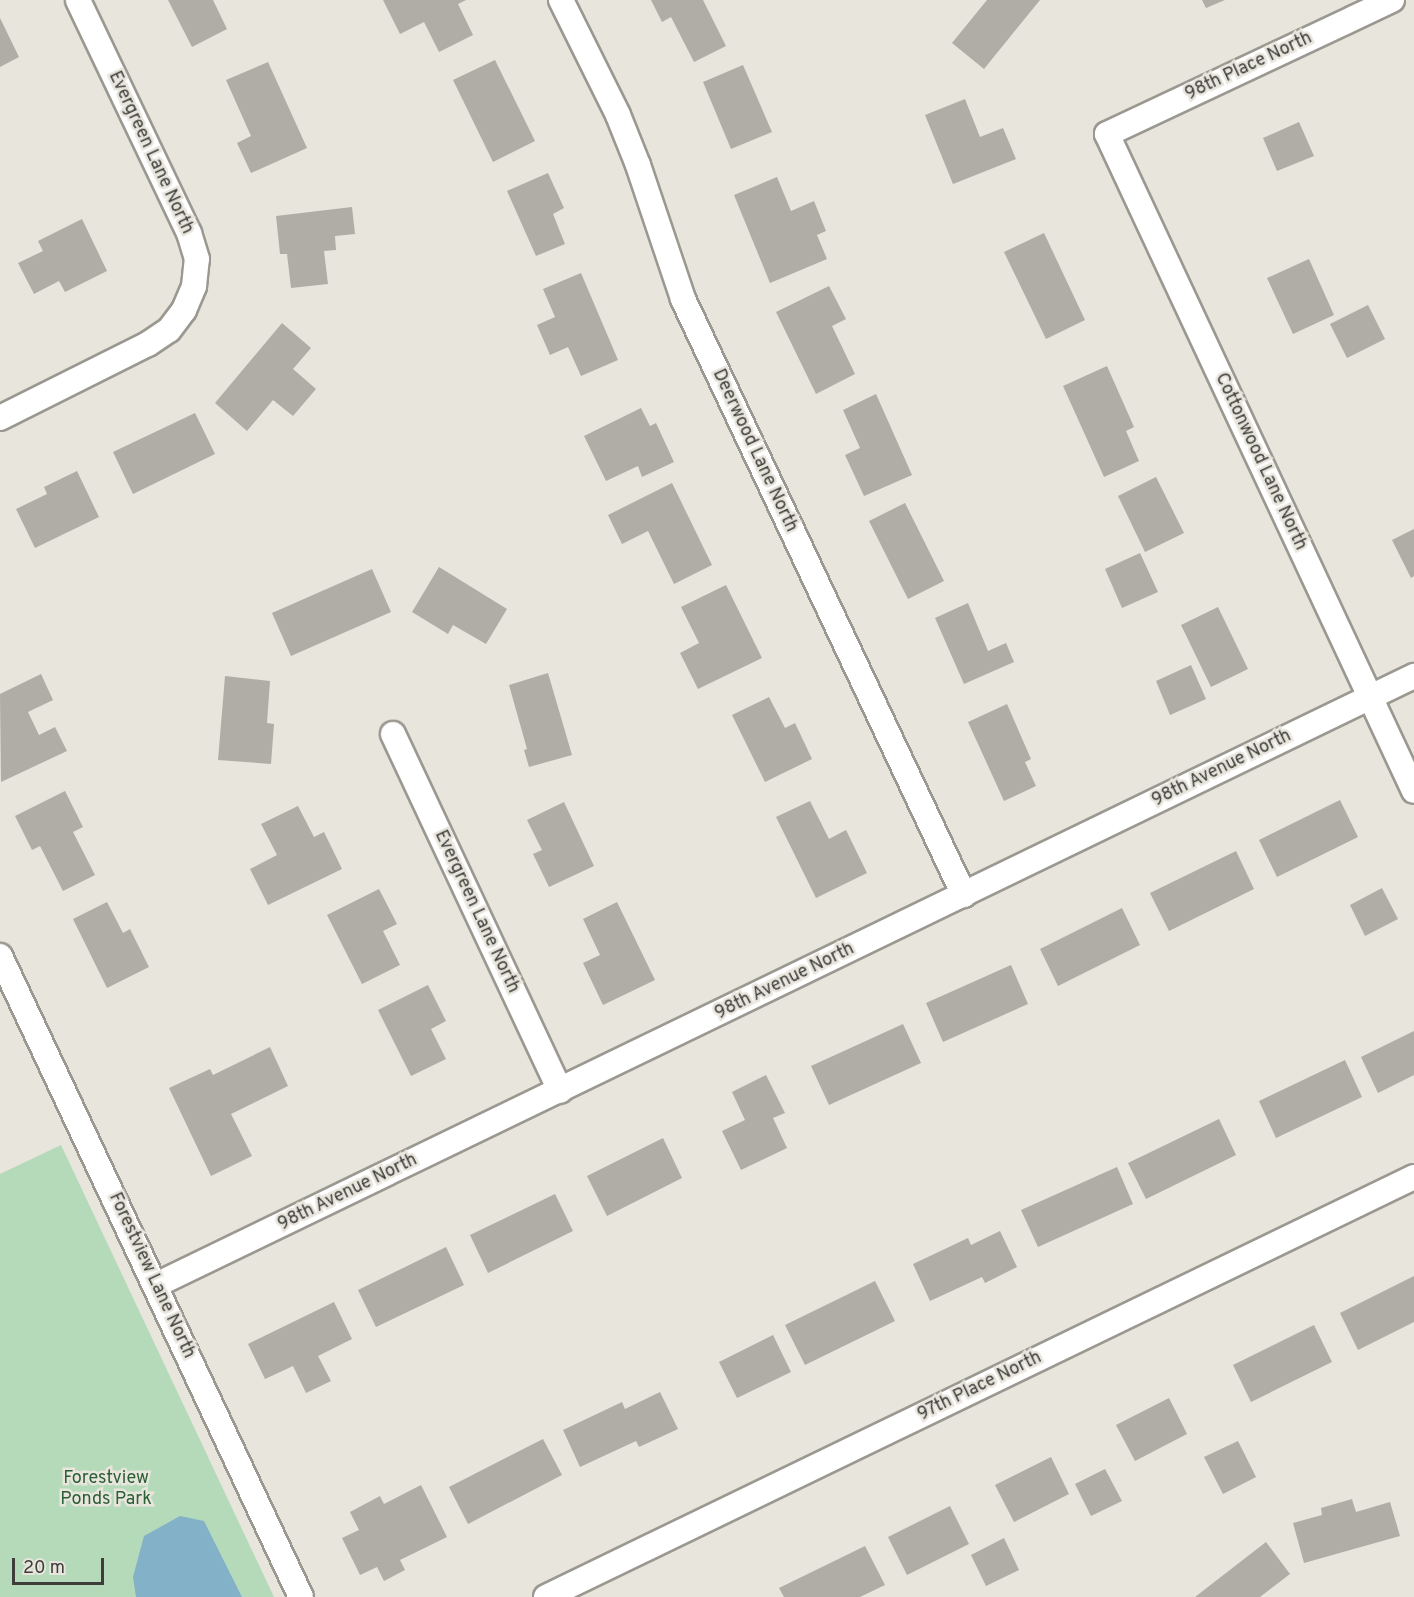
<!DOCTYPE html>
<html>
<head>
<meta charset="utf-8">
<style>
  body { margin:0 }
  #map { position:relative; width:1414px; height:1597px; overflow:hidden; background:#e7e5dc; font-family:Overpass,sans-serif }
  div>[style] { position:absolute }
  .green>* { inset:0; background:#b5daba }
  .water>* { inset:0; background:#83b1c7 }
  .building>* { inset:0; background:#afada5 }
  .roads { filter:drop-shadow(2px 0 #9a9890) drop-shadow(-2px 0 #9a9890) drop-shadow(0 2px #9a9890) drop-shadow(0 -2px #9a9890) }
  .street>* { height:24px; margin:-12px; padding:0 12px; transform-origin:12px; border-radius:12px; background:#fff }
  span { translate:-50% -50%; white-space:nowrap; text-align:center; line-height:1.15; -webkit-text-stroke:5px #e7e5dc; paint-order:stroke }
  .street-label { font-size:18px; color:#3e3d3a }
  .park-label { font-size:18px; color:#2a5f36 }
  .scale { position:absolute; left:12px; top:1558px; width:92px; height:27px; box-sizing:border-box; border:3px solid #3e3d3a; border-top:0; padding-left:8px; font-size:18px; line-height:21px; white-space:nowrap; color:#3e3d3a; -webkit-text-stroke:4px #e7e5dc; paint-order:stroke }
</style>
</head>
<body>
<div id="map">
  <div class="green">
    <i style="clip-path:polygon(61px 1145px,274px 1597px,0 1597px,0 1174px)"></i>
  </div>
  <div class="water">
    <i style="clip-path:polygon(180px 1516px,204px 1521px,242px 1597px,136px 1597px,133px 1577px,144px 1536px)"></i>
  </div>
  <div class="building">
    <i style="clip-path:polygon(168px 0,213px 0,227px 29px,192px 47px)"></i>
    <i style="clip-path:polygon(383px 0,466px 0,458px 4px,473px 35px,439px 52px,424px 22px,400px 34px)"></i>
    <i style="clip-path:polygon(651px 0,703px 0,726px 46px,694px 62px,671px 17px,662px 22px)"></i>
    <i style="clip-path:polygon(987px 0,1040px 0,984px 69px,952px 43px)"></i>
    <i style="clip-path:polygon(1202px 0,1225px 0,1206px 8px)"></i>
    <i style="clip-path:polygon(0 18px,19px 57px,0 67px)"></i>
    <i style="clip-path:polygon(495px 60px,535px 141px,493px 162px,453px 80px)"></i>
    <i style="clip-path:polygon(268px 62px,307px 148px,251px 173px,237px 143px,251px 136px,226px 80px)"></i>
    <i style="clip-path:polygon(743px 65px,772px 132px,731px 149px,703px 82px)"></i>
    <i style="clip-path:polygon(965px 99px,980px 137px,1003px 128px,1016px 159px,953px 184px,925px 115px)"></i>
    <i style="clip-path:polygon(1299px 122px,1314px 156px,1277px 171px,1263px 138px)"></i>
    <i style="clip-path:polygon(548px 173px,564px 208px,553px 214px,565px 244px,536px 256px,507px 191px)"></i>
    <i style="clip-path:polygon(777px 177px,791px 211px,814px 201px,826px 231px,817px 235px,827px 259px,770px 283px,734px 195px)"></i>
    <i style="clip-path:polygon(352px 207px,355px 234px,335px 236px,336px 250px,324px 251px,328px 284px,291px 288px,287px 254px,280px 254px,276px 216px)"></i>
    <i style="clip-path:polygon(82px 219px,107px 271px,65px 292px,59px 281px,34px 294px,18px 263px,43px 251px,38px 241px)"></i>
    <i style="clip-path:polygon(1044px 233px,1085px 320px,1046px 339px,1004px 252px)"></i>
    <i style="clip-path:polygon(1309px 259px,1334px 315px,1293px 334px,1267px 278px)"></i>
    <i style="clip-path:polygon(581px 273px,618px 360px,581px 376px,568px 347px,550px 355px,537px 325px,555px 317px,543px 289px)"></i>
    <i style="clip-path:polygon(829px 286px,846px 319px,832px 326px,855px 374px,816px 394px,776px 312px)"></i>
    <i style="clip-path:polygon(1368px 305px,1385px 339px,1347px 358px,1330px 324px)"></i>
    <i style="clip-path:polygon(282px 323px,311px 348px,293px 369px,316px 389px,293px 416px,273px 400px,247px 431px,215px 403px)"></i>
    <i style="clip-path:polygon(1107px 366px,1134px 427px,1126px 431px,1139px 461px,1104px 477px,1063px 386px)"></i>
    <i style="clip-path:polygon(876px 394px,912px 475px,864px 496px,845px 455px,860px 448px,843px 410px)"></i>
    <i style="clip-path:polygon(641px 408px,650px 426px,656px 423px,674px 462px,642px 477px,638px 466px,606px 481px,584px 436px)"></i>
    <i style="clip-path:polygon(195px 413px,215px 454px,133px 494px,113px 452px)"></i>
    <i style="clip-path:polygon(77px 471px,99px 517px,35px 548px,16px 509px,47px 494px,44px 487px)"></i>
    <i style="clip-path:polygon(1156px 477px,1184px 533px,1145px 552px,1118px 496px)"></i>
    <i style="clip-path:polygon(672px 483px,712px 565px,674px 584px,648px 531px,622px 544px,608px 515px)"></i>
    <i style="clip-path:polygon(905px 503px,944px 581px,908px 599px,869px 521px)"></i>
    <i style="clip-path:polygon(1414px 529px,1414px 576px,1411px 578px,1392px 540px)"></i>
    <i style="clip-path:polygon(1140px 553px,1158px 592px,1122px 608px,1105px 569px)"></i>
    <i style="clip-path:polygon(439px 567px,507px 609px,486px 644px,453px 625px,448px 634px,412px 612px)"></i>
    <i style="clip-path:polygon(372px 569px,391px 612px,291px 656px,272px 613px)"></i>
    <i style="clip-path:polygon(726px 585px,762px 658px,698px 689px,680px 653px,699px 643px,681px 607px)"></i>
    <i style="clip-path:polygon(968px 603px,988px 651px,1006px 643px,1014px 662px,964px 684px,935px 618px)"></i>
    <i style="clip-path:polygon(1218px 607px,1248px 669px,1211px 687px,1181px 625px)"></i>
    <i style="clip-path:polygon(1191px 665px,1206px 699px,1170px 715px,1156px 681px)"></i>
    <i style="clip-path:polygon(548px 673px,572px 755px,529px 767px,524px 750px,527px 749px,509px 685px)"></i>
    <i style="clip-path:polygon(41px 674px,53px 700px,28px 712px,39px 735px,55px 727px,67px 751px,1px 782px,0 694px)"></i>
    <i style="clip-path:polygon(225px 676px,270px 681px,267px 723px,274px 724px,271px 764px,218px 760px)"></i>
    <i style="clip-path:polygon(769px 697px,785px 728px,795px 723px,812px 759px,765px 782px,732px 715px)"></i>
    <i style="clip-path:polygon(1007px 704px,1031px 759px,1025px 762px,1036px 786px,1004px 801px,968px 722px)"></i>
    <i style="clip-path:polygon(65px 791px,83px 827px,73px 832px,95px 875px,63px 891px,40px 846px,32px 850px,15px 816px)"></i>
    <i style="clip-path:polygon(1340px 800px,1358px 837px,1277px 877px,1259px 840px)"></i>
    <i style="clip-path:polygon(810px 801px,829px 839px,846px 830px,867px 873px,816px 898px,776px 817px)"></i>
    <i style="clip-path:polygon(564px 802px,594px 866px,549px 887px,533px 854px,542px 850px,527px 820px)"></i>
    <i style="clip-path:polygon(298px 806px,314px 837px,324px 832px,342px 869px,268px 905px,250px 869px,277px 855px,261px 824px)"></i>
    <i style="clip-path:polygon(1236px 851px,1254px 889px,1169px 931px,1150px 893px)"></i>
    <i style="clip-path:polygon(1382px 888px,1398px 919px,1365px 936px,1350px 905px)"></i>
    <i style="clip-path:polygon(379px 889px,397px 924px,383px 931px,400px 965px,362px 984px,327px 915px)"></i>
    <i style="clip-path:polygon(107px 902px,123px 933px,130px 929px,149px 967px,107px 988px,73px 919px)"></i>
    <i style="clip-path:polygon(617px 902px,655px 980px,603px 1005px,583px 963px,600px 955px,583px 919px)"></i>
    <i style="clip-path:polygon(1122px 908px,1140px 945px,1058px 986px,1040px 949px)"></i>
    <i style="clip-path:polygon(1011px 965px,1028px 1004px,943px 1042px,926px 1003px)"></i>
    <i style="clip-path:polygon(428px 985px,446px 1021px,431px 1029px,446px 1059px,411px 1076px,378px 1010px)"></i>
    <i style="clip-path:polygon(903px 1024px,921px 1063px,829px 1105px,811px 1066px)"></i>
    <i style="clip-path:polygon(1414px 1031px,1414px 1075px,1378px 1093px,1361px 1057px)"></i>
    <i style="clip-path:polygon(270px 1047px,288px 1086px,231px 1114px,252px 1156px,211px 1176px,169px 1088px,210px 1069px,213px 1075px)"></i>
    <i style="clip-path:polygon(1345px 1060px,1362px 1097px,1276px 1138px,1259px 1101px)"></i>
    <i style="clip-path:polygon(766px 1075px,785px 1113px,773px 1118px,787px 1148px,741px 1170px,722px 1131px,745px 1120px,732px 1092px)"></i>
    <i style="clip-path:polygon(1219px 1119px,1236px 1155px,1146px 1199px,1128px 1163px)"></i>
    <i style="clip-path:polygon(663px 1138px,682px 1178px,607px 1216px,587px 1176px)"></i>
    <i style="clip-path:polygon(1117px 1167px,1133px 1204px,1038px 1247px,1021px 1210px)"></i>
    <i style="clip-path:polygon(555px 1194px,573px 1231px,488px 1273px,470px 1235px)"></i>
    <i style="clip-path:polygon(1000px 1231px,1017px 1267px,985px 1283px,982px 1277px,930px 1301px,913px 1264px,968px 1238px,971px 1245px)"></i>
    <i style="clip-path:polygon(446px 1247px,464px 1285px,376px 1327px,358px 1290px)"></i>
    <i style="clip-path:polygon(1414px 1276px,1414px 1322px,1358px 1350px,1340px 1313px)"></i>
    <i style="clip-path:polygon(875px 1281px,895px 1321px,805px 1365px,785px 1325px)"></i>
    <i style="clip-path:polygon(334px 1302px,352px 1339px,318px 1356px,331px 1381px,306px 1393px,293px 1366px,265px 1379px,248px 1344px)"></i>
    <i style="clip-path:polygon(1314px 1325px,1332px 1362px,1251px 1402px,1233px 1365px)"></i>
    <i style="clip-path:polygon(773px 1335px,791px 1372px,737px 1398px,719px 1362px)"></i>
    <i style="clip-path:polygon(660px 1392px,678px 1429px,639px 1447px,636px 1441px,580px 1467px,563px 1430px,622px 1402px,625px 1409px)"></i>
    <i style="clip-path:polygon(1169px 1398px,1187px 1434px,1135px 1461px,1116px 1425px)"></i>
    <i style="clip-path:polygon(543px 1439px,562px 1475px,468px 1524px,449px 1487px)"></i>
    <i style="clip-path:polygon(1238px 1441px,1256px 1477px,1223px 1494px,1204px 1457px)"></i>
    <i style="clip-path:polygon(1051px 1457px,1069px 1494px,1014px 1522px,995px 1485px)"></i>
    <i style="clip-path:polygon(1105px 1469px,1122px 1501px,1091px 1516px,1075px 1484px)"></i>
    <i style="clip-path:polygon(421px 1485px,447px 1537px,400px 1560px,405px 1570px,384px 1581px,377px 1567px,360px 1575px,342px 1538px,359px 1530px,350px 1512px,380px 1496px,384px 1504px)"></i>
    <i style="clip-path:polygon(1352px 1499px,1356px 1512px,1390px 1502px,1400px 1536px,1304px 1563px,1293px 1523px,1322px 1515px,1321px 1508px)"></i>
    <i style="clip-path:polygon(950px 1506px,969px 1544px,907px 1575px,888px 1537px)"></i>
    <i style="clip-path:polygon(1004px 1538px,1019px 1570px,986px 1586px,971px 1555px)"></i>
    <i style="clip-path:polygon(1266px 1542px,1290px 1574px,1260px 1597px,1195px 1597px)"></i>
    <i style="clip-path:polygon(865px 1546px,885px 1585px,860px 1597px,784px 1597px,779px 1588px)"></i>
  </div>
  <div class="roads">
    <div class="street">
      <i style="left:561px;top:0;width:128px;rotate:63.6deg"></i>
      <i style="left:618px;top:115px;width:54px;rotate:68.2deg"></i>
      <i style="left:638px;top:165px;width:141px;rotate:71.4deg"></i>
      <i style="left:683px;top:299px;width:659px;rotate:64.76deg"></i>
      <i style="left:1392px;top:0;width:315px;rotate:154.8deg"></i>
      <i style="left:1107px;top:134px;width:725px;rotate:64.95deg"></i>
      <i style="left:0;top:418px;width:165px;rotate:-26.6deg"></i>
      <i style="left:148px;top:344px;width:25px;rotate:-34deg"></i>
      <i style="left:169px;top:330px;width:25px;rotate:-53deg"></i>
      <i style="left:184px;top:310px;width:26px;rotate:-67deg"></i>
      <i style="left:194px;top:286px;width:27px;rotate:-84deg"></i>
      <i style="left:197px;top:259px;width:27px;rotate:-107deg"></i>
      <i style="left:189px;top:233px;width:258px;rotate:-115.5deg"></i>
      <i style="left:393px;top:734px;width:394px;rotate:64.9deg"></i>
      <i style="left:0;top:956px;width:708px;rotate:64.85deg"></i>
      <i style="left:156px;top:1285px;width:1398px;rotate:-25.83deg"></i>
      <i style="left:546px;top:1597px;width:964px;rotate:-25.82deg"></i>
    </div>
  </div>
  <div class="street-label">
    <span style="left:1249px;top:67px;rotate:-25deg">98th Place North</span>
    <span style="left:150px;top:153px;rotate:65deg">Evergreen Lane North</span>
    <span style="left:754px;top:451px;rotate:65deg">Deerwood Lane North</span>
    <span style="left:1260px;top:462px;rotate:65deg">Cottonwood Lane North</span>
    <span style="left:1222px;top:769px;rotate:-26deg">98th Avenue North</span>
    <span style="left:476px;top:912px;rotate:65deg">Evergreen Lane North</span>
    <span style="left:785px;top:982px;rotate:-26deg">98th Avenue North</span>
    <span style="left:348px;top:1193px;rotate:-26deg">98th Avenue North</span>
    <span style="left:151px;top:1276px;rotate:65deg">Forestview Lane North</span>
    <span style="left:980px;top:1387px;rotate:-26deg">97th Place North</span>
  </div>
  <div class="park-label">
    <span style="left:106px;top:1490px">Forestview<br>Ponds Park</span>
  </div>
  <div class="scale">20 m</div>
</div>
</body>
</html>
